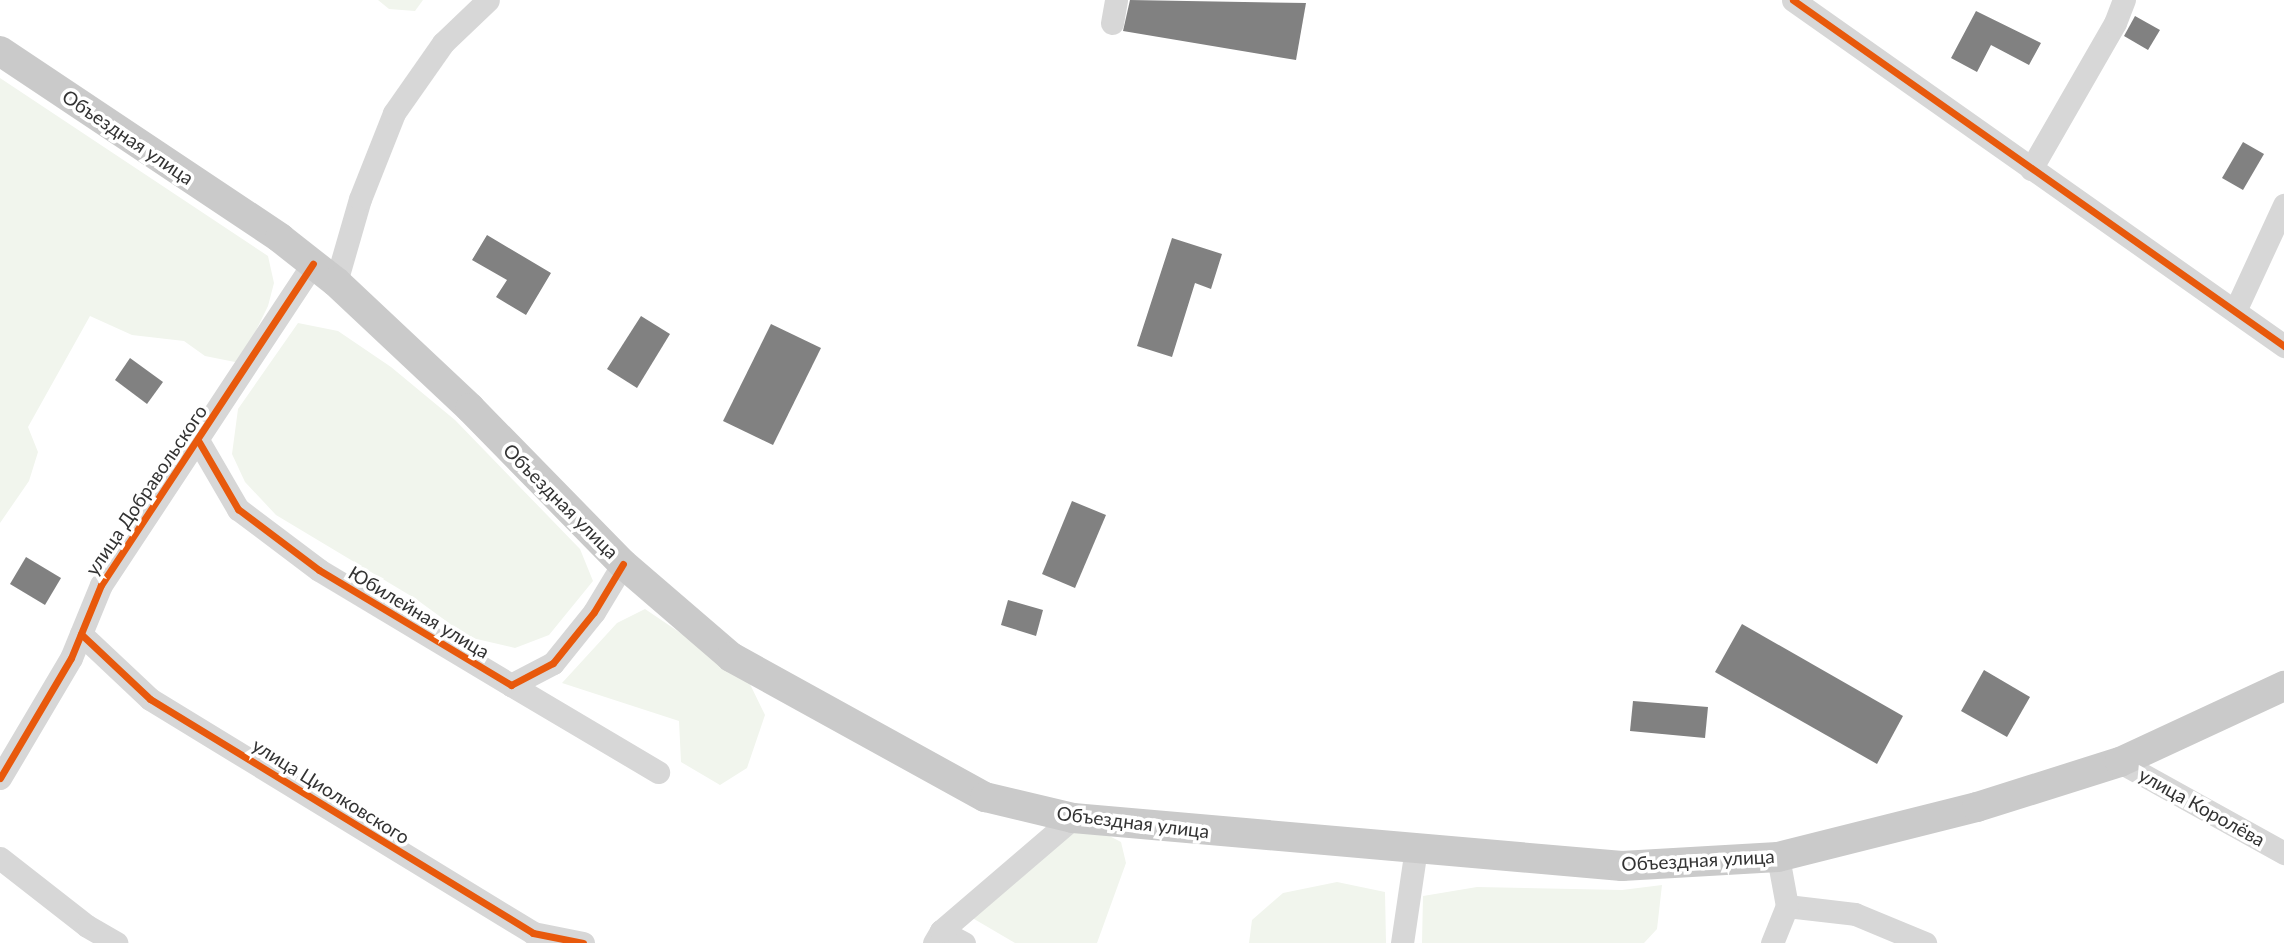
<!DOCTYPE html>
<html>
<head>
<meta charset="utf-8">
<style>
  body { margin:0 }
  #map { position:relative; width:2284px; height:943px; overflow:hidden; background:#fff; font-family:Lato,sans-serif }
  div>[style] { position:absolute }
  .green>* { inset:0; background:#f1f5ed }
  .building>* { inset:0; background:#818181 }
  .minor>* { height:23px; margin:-11.5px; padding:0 11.5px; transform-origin:11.5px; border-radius:11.5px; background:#d7d7d7 }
  .major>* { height:30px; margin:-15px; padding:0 15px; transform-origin:15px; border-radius:15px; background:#cacaca }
  .cycleway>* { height:7px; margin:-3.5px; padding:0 3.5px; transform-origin:3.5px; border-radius:3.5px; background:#e8590c }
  span { translate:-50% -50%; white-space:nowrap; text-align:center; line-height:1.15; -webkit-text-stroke:7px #fff; paint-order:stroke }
  .street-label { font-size:19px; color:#333 }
</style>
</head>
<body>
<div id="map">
  <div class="green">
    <i style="clip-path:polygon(378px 0,423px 0,415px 11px,389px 9px)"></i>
    <i style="clip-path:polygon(0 78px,268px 256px,274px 283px,268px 306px,240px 363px,205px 356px,184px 341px,132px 335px,90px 316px,28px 427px,38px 452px,29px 481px,0 523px)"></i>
    <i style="clip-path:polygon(298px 323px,338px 331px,391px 367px,455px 420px,580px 549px,593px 581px,549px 635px,515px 648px,468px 637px,416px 599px,276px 515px,245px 482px,232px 454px,238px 409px)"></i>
    <i style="clip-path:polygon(645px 609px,747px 678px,765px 715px,747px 768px,720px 785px,681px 762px,679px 721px,562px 683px,617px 623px)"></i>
    <i style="clip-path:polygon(1048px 827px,1092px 827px,1121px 842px,1126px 863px,1097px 943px,1015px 943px,969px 916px)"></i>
    <i style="clip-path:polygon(1337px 882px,1385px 892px,1386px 943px,1249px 943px,1252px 920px,1283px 893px)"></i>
    <i style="clip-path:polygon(1662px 885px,1657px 929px,1644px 943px,1422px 943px,1423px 896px,1477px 887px,1622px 890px)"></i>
  </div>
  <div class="building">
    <i style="clip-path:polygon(1130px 0,1306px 3px,1296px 60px,1123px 31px)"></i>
    <i style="clip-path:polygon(1976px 11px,2041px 43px,2029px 65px,1991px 45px,1977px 72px,1951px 58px)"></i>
    <i style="clip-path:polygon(2135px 16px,2160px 30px,2148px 50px,2124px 36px)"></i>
    <i style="clip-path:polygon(2243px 142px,2264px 154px,2243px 190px,2222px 178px)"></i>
    <i style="clip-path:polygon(487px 235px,551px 273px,526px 315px,496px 297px,507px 280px,472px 260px)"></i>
    <i style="clip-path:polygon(1172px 238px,1222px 254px,1211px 289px,1195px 283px,1172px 357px,1137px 346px)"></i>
    <i style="clip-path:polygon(641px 316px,670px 334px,637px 388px,607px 369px)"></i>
    <i style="clip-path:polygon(771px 324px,821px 348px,773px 445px,723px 421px)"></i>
    <i style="clip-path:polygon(130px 358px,163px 382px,147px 404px,115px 380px)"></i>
    <i style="clip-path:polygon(1072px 501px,1106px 515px,1075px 588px,1042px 574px)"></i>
    <i style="clip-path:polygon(26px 557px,61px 578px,45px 605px,10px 584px)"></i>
    <i style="clip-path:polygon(1008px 600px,1043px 610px,1036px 636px,1001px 625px)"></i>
    <i style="clip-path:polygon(1742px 624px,1903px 716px,1877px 764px,1715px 672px)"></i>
    <i style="clip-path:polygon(1984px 670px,2030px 697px,2007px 737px,1961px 711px)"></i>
    <i style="clip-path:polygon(1633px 701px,1708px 707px,1705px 738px,1630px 731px)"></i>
  </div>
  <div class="minor">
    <i style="left:1793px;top:0;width:601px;rotate:35.17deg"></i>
    <i style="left:1112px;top:23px;width:23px;rotate:-80deg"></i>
    <i style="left:2031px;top:169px;width:168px;rotate:-60.1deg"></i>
    <i style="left:2115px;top:23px;width:25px;rotate:-69deg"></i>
    <i style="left:336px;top:282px;width:86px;rotate:-73.9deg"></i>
    <i style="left:360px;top:199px;width:92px;rotate:-68.4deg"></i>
    <i style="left:394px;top:113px;width:85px;rotate:-55deg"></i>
    <i style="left:443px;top:43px;width:62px;rotate:-43.7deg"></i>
    <i style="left:2235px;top:311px;width:117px;rotate:-65.2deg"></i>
    <i style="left:199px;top:442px;width:78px;rotate:59.8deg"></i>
    <i style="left:238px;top:509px;width:101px;rotate:37deg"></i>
    <i style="left:319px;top:570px;width:224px;rotate:30.9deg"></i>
    <i style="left:511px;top:685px;width:47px;rotate:-27.6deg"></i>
    <i style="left:553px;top:663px;width:65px;rotate:-51.2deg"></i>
    <i style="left:594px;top:612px;width:56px;rotate:-58.9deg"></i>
    <i style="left:81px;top:634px;width:95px;rotate:43.3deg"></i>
    <i style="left:150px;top:699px;width:449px;rotate:31.4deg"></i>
    <i style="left:533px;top:933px;width:51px;rotate:11.3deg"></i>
    <i style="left:511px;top:685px;width:171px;rotate:30.6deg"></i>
    <i style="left:2120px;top:762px;width:188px;rotate:29deg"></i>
    <i style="left:0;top:778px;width:139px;rotate:-59.4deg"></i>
    <i style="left:71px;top:658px;width:79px;rotate:-67.7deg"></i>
    <i style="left:101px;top:585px;width:385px;rotate:-56.6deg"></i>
    <i style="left:0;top:858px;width:110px;rotate:38deg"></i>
    <i style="left:87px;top:926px;width:34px;rotate:30deg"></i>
    <i style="left:1787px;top:906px;width:68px;rotate:6.7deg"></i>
    <i style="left:1855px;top:914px;width:76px;rotate:22.5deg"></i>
    <i style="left:941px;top:931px;width:26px;rotate:28deg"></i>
    <i style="left:934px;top:943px;width:14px;rotate:-60deg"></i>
    <i style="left:941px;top:931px;width:174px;rotate:-40.6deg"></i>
    <i style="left:1402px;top:943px;width:96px;rotate:-81.6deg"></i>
    <i style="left:1772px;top:943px;width:40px;rotate:-68deg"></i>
    <i style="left:1787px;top:906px;width:50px;rotate:-100.4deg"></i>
  </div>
  <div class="major">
    <i style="left:0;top:51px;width:337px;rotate:33.7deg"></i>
    <i style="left:280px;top:238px;width:71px;rotate:38.2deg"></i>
    <i style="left:336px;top:282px;width:184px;rotate:43.2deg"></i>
    <i style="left:470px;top:408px;width:219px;rotate:45.6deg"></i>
    <i style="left:623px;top:564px;width:143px;rotate:40.7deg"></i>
    <i style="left:731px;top:657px;width:290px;rotate:28.9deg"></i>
    <i style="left:985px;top:797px;width:90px;rotate:13.4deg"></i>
    <i style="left:1073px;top:818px;width:551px;rotate:5deg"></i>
    <i style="left:1622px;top:866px;width:156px;rotate:-3.3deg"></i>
    <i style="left:1778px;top:857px;width:205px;rotate:-14.1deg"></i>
    <i style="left:1977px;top:807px;width:150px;rotate:-17.5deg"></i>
    <i style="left:2120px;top:762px;width:181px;rotate:-24.9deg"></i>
  </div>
  <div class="cycleway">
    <i style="left:1793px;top:0;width:601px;rotate:35.17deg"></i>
    <i style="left:199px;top:442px;width:78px;rotate:59.8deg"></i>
    <i style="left:238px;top:509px;width:101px;rotate:37deg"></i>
    <i style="left:319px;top:570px;width:224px;rotate:30.9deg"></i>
    <i style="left:511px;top:685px;width:47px;rotate:-27.6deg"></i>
    <i style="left:553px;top:663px;width:65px;rotate:-51.2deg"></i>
    <i style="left:594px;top:612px;width:56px;rotate:-58.9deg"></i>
    <i style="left:81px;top:634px;width:95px;rotate:43.3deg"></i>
    <i style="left:150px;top:699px;width:449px;rotate:31.4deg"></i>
    <i style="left:533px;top:933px;width:51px;rotate:11.3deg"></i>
    <i style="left:0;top:778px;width:139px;rotate:-59.4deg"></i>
    <i style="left:71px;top:658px;width:79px;rotate:-67.7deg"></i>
    <i style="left:101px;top:585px;width:385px;rotate:-56.6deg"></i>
  </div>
  <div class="street-label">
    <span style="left:128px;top:137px;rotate:34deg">Объездная улица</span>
    <span style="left:146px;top:490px;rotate:-56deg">улица Добравольского</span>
    <span style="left:561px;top:501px;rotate:45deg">Объездная улица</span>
    <span style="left:419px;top:612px;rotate:31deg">Юбилейная улица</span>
    <span style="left:331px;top:791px;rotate:32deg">улица Циолковского</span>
    <span style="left:2202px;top:807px;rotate:29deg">улица Королёва</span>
    <span style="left:1133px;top:822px;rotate:7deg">Объездная улица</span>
    <span style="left:1698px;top:860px;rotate:-3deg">Объездная улица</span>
  </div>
</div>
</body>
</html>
